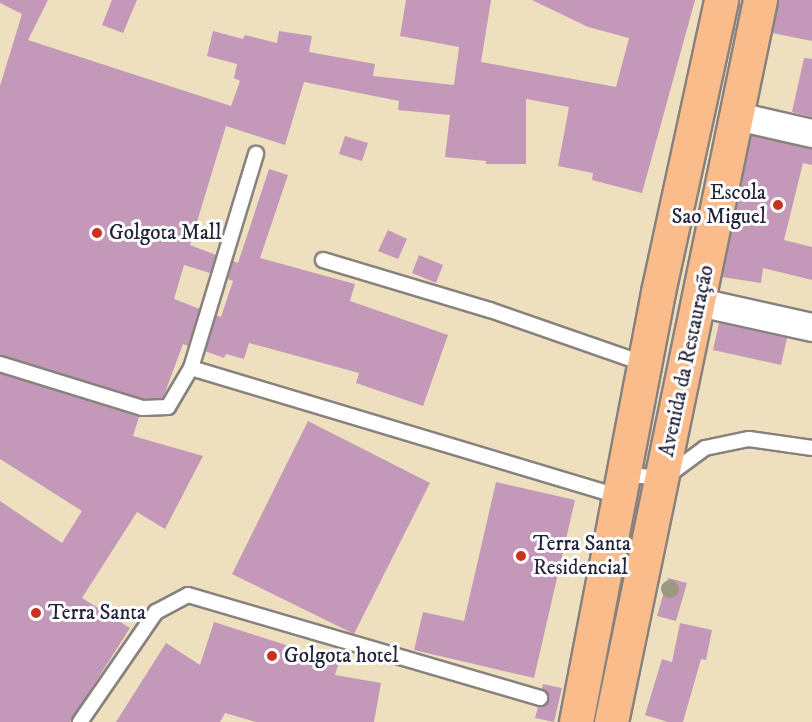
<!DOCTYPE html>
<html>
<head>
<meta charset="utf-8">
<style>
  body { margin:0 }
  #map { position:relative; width:812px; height:722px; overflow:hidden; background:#eee0bf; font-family:"IM FELL DW Pica",serif }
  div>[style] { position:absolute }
  .building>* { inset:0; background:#c398b9 }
  .roads { filter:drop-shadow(2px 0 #88817d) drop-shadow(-2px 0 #88817d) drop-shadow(0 2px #88817d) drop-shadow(0 -2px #88817d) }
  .lane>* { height:14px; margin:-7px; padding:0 7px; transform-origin:7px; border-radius:7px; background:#fff }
  .street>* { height:27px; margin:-13.5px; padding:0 13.5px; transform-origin:13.5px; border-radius:13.5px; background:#fff }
  .primary>* { height:33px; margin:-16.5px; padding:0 16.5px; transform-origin:16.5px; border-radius:16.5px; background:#f9bc8a }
  .trees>* { width:18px; height:18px; margin:-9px; border-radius:50%; background:#9c9981 }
  .dots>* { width:16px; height:16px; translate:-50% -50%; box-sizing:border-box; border:3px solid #fff; border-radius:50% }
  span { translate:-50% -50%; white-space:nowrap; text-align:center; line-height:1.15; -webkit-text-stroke:6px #fff; paint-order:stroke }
  .poi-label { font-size:21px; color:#22223b }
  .right { translate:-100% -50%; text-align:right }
  .left { translate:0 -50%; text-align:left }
  .street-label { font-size:21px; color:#22223b }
</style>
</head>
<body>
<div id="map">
  <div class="building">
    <i style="clip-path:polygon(0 0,48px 0,28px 40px,231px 106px,240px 81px,234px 78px,237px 64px,207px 56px,213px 31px,243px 39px,245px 35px,277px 43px,279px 31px,312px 36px,309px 52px,375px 64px,373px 76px,454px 85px,459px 47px,400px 36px,406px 0,491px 0,481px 62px,616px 87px,629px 38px,588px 27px,532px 0,695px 0,642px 193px,592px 180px,593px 173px,558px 166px,569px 107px,526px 99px,526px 164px,486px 164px,486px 161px,445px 157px,450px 115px,398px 110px,399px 101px,304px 82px,285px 145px,226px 126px,190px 245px,216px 255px,210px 273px,184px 265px,174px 299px,200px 309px,188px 346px,183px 344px,163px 398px,143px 399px,0 355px,0 86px,22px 14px,0 3px)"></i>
    <i style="clip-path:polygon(112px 0,137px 0,123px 33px,102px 25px)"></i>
    <i style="clip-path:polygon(778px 0,812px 0,812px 41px,772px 33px)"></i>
    <i style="clip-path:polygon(804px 58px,812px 59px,812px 117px,792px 112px)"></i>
    <i style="clip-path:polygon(751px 135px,812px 148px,812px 165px,803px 163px,784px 240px,812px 247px,812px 280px,763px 268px,761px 283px,722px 277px)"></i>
    <i style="clip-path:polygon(345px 136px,368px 143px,362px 161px,339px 154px)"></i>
    <i style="clip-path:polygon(269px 169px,288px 175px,260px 258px,355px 284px,350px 301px,448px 335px,423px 406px,356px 383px,359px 373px,249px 343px,244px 359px,226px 354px,224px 358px,205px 351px,216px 315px,221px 317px,233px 281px,228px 279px,233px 261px,238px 263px)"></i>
    <i style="clip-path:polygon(388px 230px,407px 239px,398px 259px,378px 251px)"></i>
    <i style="clip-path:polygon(419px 255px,443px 265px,436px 283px,412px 273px)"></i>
    <i style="clip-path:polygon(719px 323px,787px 338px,781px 365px,713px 350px)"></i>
    <i style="clip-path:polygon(0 373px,139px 417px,133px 436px,203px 456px,165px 529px,137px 512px,82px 598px,130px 628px,70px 722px,0 722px,0 501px,62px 543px,82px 511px,0 459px)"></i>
    <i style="clip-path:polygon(308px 421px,430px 483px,354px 634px,232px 574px)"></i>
    <i style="clip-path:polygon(496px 482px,575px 500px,534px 678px,414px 650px,423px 612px,464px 621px)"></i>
    <i style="clip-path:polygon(668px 578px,687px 583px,676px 621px,657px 616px)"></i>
    <i style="clip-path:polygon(214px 622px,339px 662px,335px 675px,381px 683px,374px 722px,256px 722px,225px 713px,220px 722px,116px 722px,166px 643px,200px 665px)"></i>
    <i style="clip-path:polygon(680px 623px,712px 630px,706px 660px,701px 659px,683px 722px,668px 722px,645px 715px,662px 659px,672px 662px)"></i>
    <i style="clip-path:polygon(543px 684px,562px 688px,554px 722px,535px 718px,538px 707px,546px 705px,549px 700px,547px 692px,542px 689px)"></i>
  </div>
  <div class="roads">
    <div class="lane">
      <i style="left:323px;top:260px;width:174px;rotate:16.7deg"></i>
      <i style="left:490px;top:310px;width:164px;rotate:19.2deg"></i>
      <i style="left:0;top:364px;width:149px;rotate:17.2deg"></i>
      <i style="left:142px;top:408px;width:26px;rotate:-2deg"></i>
      <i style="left:168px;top:407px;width:45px;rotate:-59.5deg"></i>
      <i style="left:191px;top:368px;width:224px;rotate:-73.1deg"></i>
      <i style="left:191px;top:368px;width:446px;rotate:16.7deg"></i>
      <i style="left:625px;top:474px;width:38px;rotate:7deg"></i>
      <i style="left:663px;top:479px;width:52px;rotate:-36.4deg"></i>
      <i style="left:705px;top:448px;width:45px;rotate:-11.6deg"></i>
      <i style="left:749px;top:439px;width:64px;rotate:8.1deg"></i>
      <i style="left:80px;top:722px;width:134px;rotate:-55.4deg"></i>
      <i style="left:156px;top:612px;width:36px;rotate:-28deg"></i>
      <i style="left:188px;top:595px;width:367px;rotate:16.3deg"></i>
    </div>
    <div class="street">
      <i style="left:737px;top:116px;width:77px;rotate:12.8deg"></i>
      <i style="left:699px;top:302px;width:116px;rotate:12.5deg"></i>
    </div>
    <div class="primary">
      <i style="left:576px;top:722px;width:438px;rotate:-79.2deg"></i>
      <i style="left:658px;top:292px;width:299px;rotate:-77.8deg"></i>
      <i style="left:611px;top:722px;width:737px;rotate:-78.34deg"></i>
    </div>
  </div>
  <div class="trees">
    <i style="left:670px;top:589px"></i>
  </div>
  <div class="dots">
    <i style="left:778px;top:205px;background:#c8321e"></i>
    <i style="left:97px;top:233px;background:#c8321e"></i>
    <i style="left:521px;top:556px;background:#c8321e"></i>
    <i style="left:36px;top:613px;background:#c8321e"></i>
    <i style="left:272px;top:656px;background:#c8321e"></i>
  </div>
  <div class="poi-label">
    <span class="right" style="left:766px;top:205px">Escola<br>Sao Miguel</span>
    <span class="left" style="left:109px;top:233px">Golgota Mall</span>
    <span class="left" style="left:533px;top:556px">Terra Santa<br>Residencial</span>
    <span class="left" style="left:48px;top:613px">Terra Santa</span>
    <span class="left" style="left:284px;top:656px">Golgota hotel</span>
  </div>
  <div class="street-label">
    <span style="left:687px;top:361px;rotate:-78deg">Avenida da Restauração</span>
  </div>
</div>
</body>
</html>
